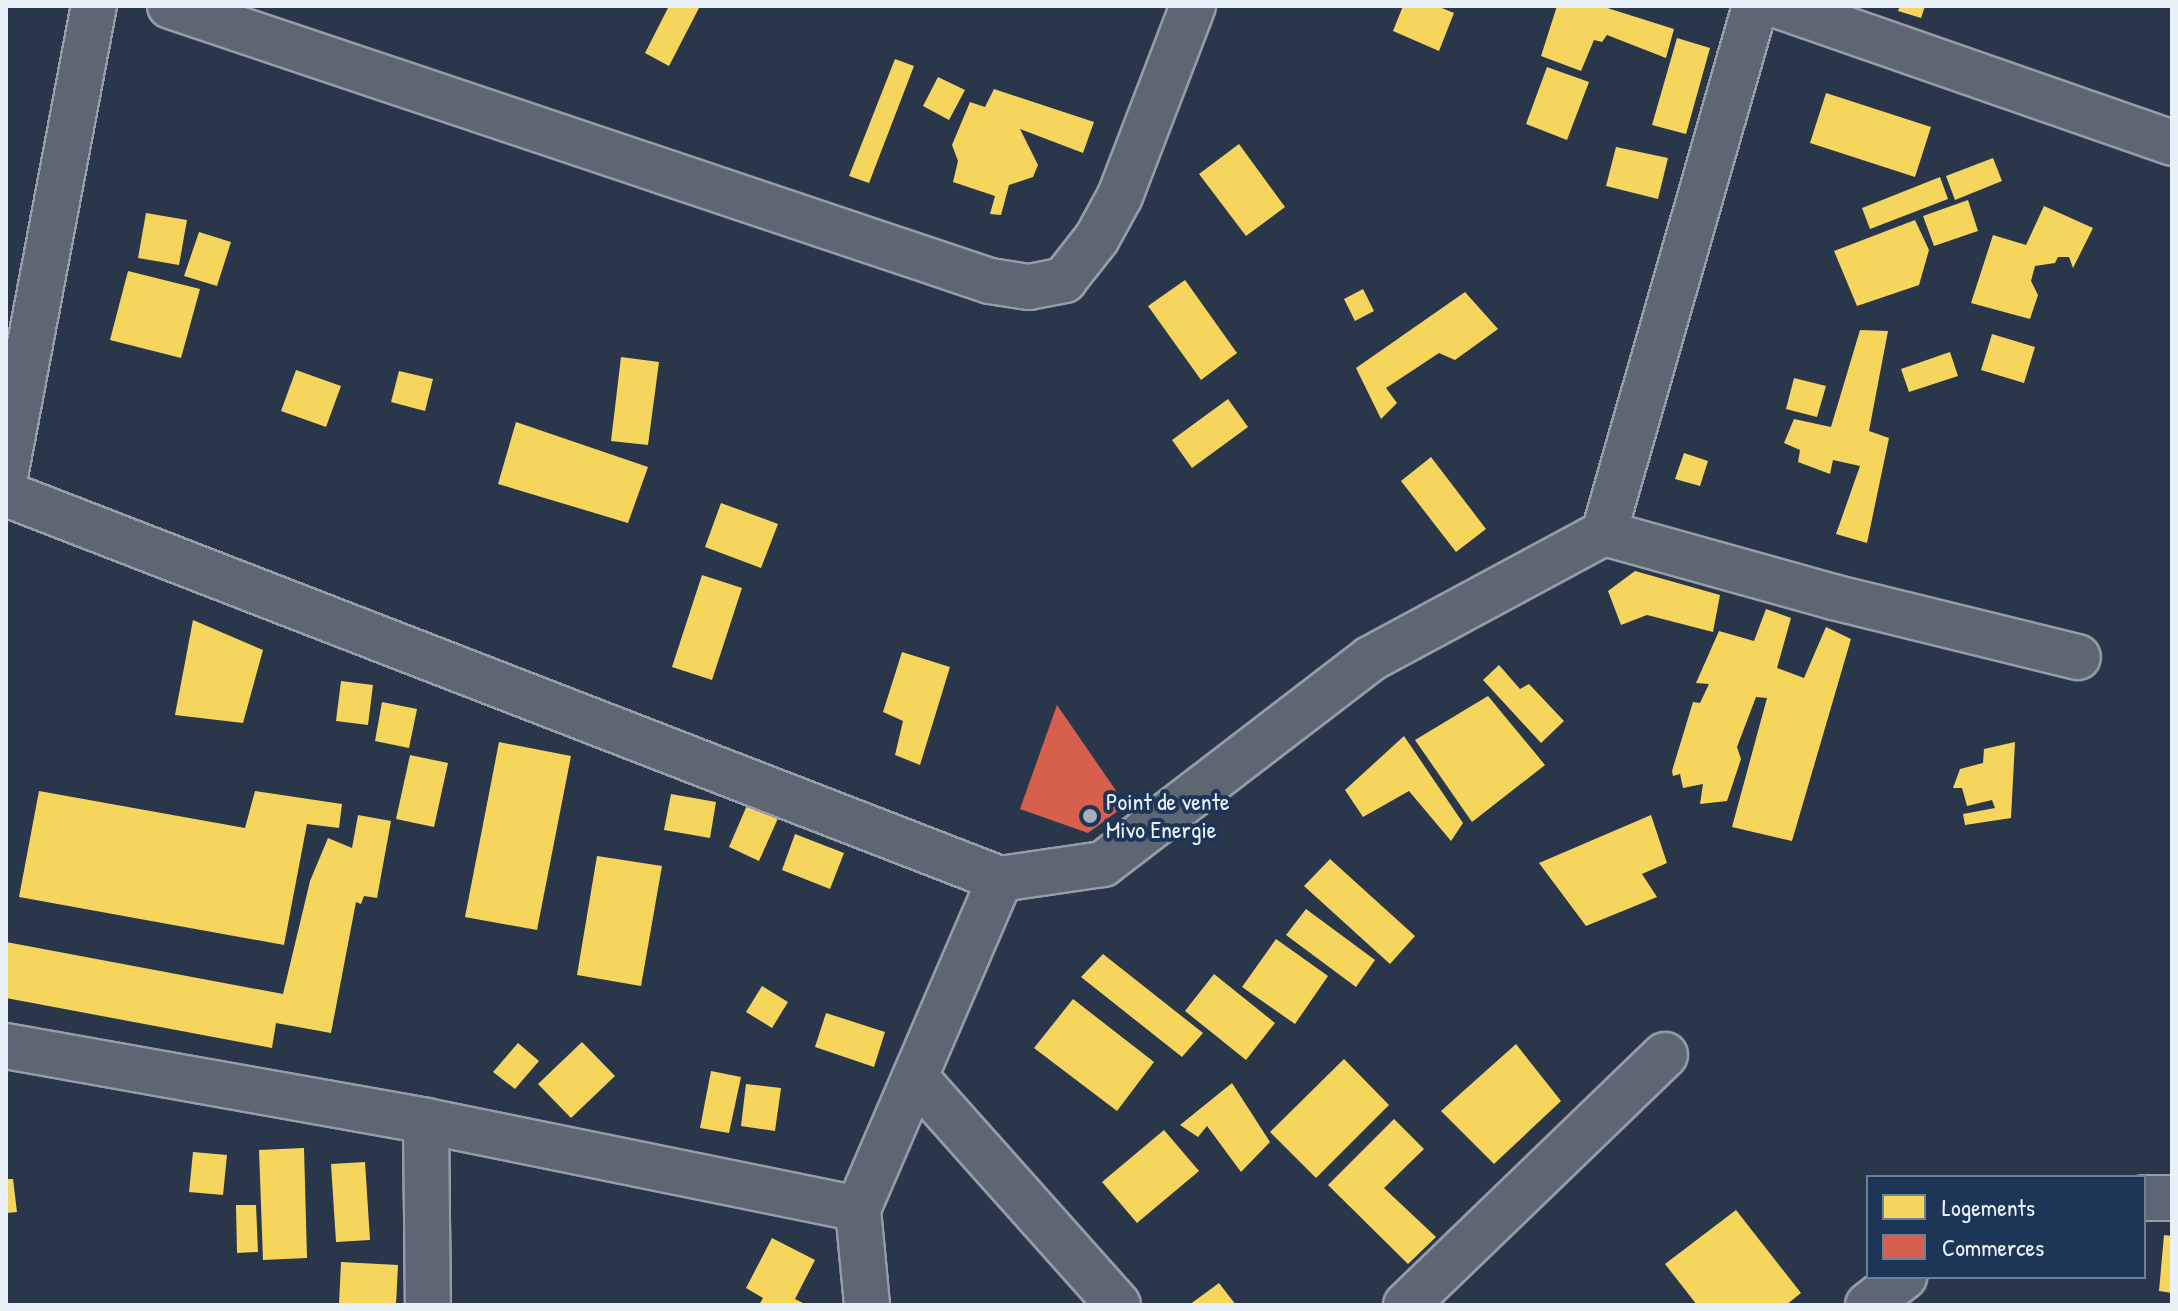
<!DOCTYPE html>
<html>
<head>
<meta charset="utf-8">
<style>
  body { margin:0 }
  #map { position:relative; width:2178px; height:1311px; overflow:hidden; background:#2a374a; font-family:"Patrick Hand",sans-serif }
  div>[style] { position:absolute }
  .homes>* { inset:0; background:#f6d55c }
  .shops>* { inset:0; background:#d6604d }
  .roads { filter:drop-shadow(2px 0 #959da7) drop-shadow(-2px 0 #959da7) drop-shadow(0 2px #959da7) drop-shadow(0 -2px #959da7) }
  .minor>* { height:44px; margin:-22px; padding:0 22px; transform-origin:22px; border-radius:22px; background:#5d6672 }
  .dots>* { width:22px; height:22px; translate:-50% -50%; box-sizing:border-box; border:4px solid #1d3557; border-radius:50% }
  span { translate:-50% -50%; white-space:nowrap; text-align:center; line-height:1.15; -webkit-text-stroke:8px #1d3557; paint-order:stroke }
  .poi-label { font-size:24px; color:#e8f1f8 }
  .left { translate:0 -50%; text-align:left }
  .frame { position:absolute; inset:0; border:8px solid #e8f1f8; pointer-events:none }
  .legend { position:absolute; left:1866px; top:1175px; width:280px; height:104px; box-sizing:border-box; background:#1d3557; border:2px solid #6e8097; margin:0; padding:10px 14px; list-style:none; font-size:24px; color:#e8f1f8 }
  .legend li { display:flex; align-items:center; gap:16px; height:40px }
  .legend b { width:40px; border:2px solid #6e8097 }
</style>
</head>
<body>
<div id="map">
  <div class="homes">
    <i style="clip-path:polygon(669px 6px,700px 6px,669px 66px,645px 53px)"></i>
    <i style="clip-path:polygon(1403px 6px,1437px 6px,1454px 13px,1439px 51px,1393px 31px)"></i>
    <i style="clip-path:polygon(1557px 6px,1601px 6px,1674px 29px,1666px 58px,1607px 35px,1602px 42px,1594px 40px,1581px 71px,1541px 56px)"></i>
    <i style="clip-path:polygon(1900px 6px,1925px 6px,1921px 18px,1898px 11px)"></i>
    <i style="clip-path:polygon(1677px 38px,1710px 48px,1686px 134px,1652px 125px)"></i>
    <i style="clip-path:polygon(895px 59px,914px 66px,869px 183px,849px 176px)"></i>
    <i style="clip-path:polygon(1547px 67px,1589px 82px,1567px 140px,1526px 124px)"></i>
    <i style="clip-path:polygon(938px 77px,965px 90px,949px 120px,923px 106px)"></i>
    <i style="clip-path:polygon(994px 89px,1094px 122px,1083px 153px,1020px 129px,1038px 165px,1033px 177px,1009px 185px,1001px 215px,990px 214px,995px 196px,953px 182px,958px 161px,952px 145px,970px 102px,985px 107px)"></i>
    <i style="clip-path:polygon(1826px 93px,1931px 127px,1915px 177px,1810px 143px)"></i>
    <i style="clip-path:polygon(1239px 144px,1285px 207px,1246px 236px,1199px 174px)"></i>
    <i style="clip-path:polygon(1616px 147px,1668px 158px,1658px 199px,1606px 186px)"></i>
    <i style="clip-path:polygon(1993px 158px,2002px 181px,1955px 200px,1946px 176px)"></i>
    <i style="clip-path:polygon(1940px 177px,1948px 199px,1870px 229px,1862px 208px)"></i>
    <i style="clip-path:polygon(1968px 200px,1978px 231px,1934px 246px,1923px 216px)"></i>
    <i style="clip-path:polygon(2044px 206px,2093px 228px,2073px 268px,2069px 257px,2058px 257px,2055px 263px,2035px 266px,2031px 281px,2038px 295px,2030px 319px,1971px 303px,1993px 235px,2026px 245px)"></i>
    <i style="clip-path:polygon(146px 213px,187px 220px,179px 265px,138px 258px)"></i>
    <i style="clip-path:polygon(1915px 220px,1929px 250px,1919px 285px,1857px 306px,1834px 251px)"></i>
    <i style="clip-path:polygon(199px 232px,231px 242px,217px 286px,184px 276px)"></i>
    <i style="clip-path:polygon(128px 271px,200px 289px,181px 358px,110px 340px)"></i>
    <i style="clip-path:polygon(1185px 280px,1237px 353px,1201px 380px,1148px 306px)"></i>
    <i style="clip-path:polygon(1363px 289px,1374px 311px,1355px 321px,1344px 299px)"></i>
    <i style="clip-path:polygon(1465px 292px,1498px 329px,1455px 360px,1439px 353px,1386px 388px,1397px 403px,1381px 419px,1356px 368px)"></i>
    <i style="clip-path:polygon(1860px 330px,1888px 331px,1869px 431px,1889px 438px,1867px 543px,1836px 534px,1860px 466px,1833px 460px,1830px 474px,1798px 462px,1800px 450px,1784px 443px,1794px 419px,1831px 427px)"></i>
    <i style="clip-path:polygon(1992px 334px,2035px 347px,2024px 383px,1981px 370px)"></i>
    <i style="clip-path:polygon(1950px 352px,1958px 376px,1909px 392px,1901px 369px)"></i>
    <i style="clip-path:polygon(621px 357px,659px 362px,648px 445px,611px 441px)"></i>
    <i style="clip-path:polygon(296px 370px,341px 386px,326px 427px,281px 411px)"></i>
    <i style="clip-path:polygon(399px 371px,433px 379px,425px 411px,391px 402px)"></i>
    <i style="clip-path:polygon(1794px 378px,1826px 386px,1817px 417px,1786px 409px)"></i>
    <i style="clip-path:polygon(1228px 399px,1248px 427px,1192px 468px,1172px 440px)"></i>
    <i style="clip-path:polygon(516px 422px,648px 467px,628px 523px,498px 484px)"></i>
    <i style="clip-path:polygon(1684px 453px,1708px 461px,1700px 486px,1675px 479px)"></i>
    <i style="clip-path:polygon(1431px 457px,1486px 529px,1456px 552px,1401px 481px)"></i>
    <i style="clip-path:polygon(721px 503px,778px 524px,761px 568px,705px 547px)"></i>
    <i style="clip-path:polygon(1635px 571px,1720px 595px,1713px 632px,1647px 615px,1621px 625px,1608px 591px)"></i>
    <i style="clip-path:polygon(702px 575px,742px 588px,712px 680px,672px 667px)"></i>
    <i style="clip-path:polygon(1766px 609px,1791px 618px,1777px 668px,1804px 678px,1826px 627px,1851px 639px,1792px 841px,1732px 827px,1767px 698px,1756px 697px,1737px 747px,1741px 759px,1727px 801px,1700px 804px,1703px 784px,1683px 788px,1680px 774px,1673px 776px,1672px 771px,1693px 702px,1700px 703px,1709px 684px,1696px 683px,1719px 631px,1754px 641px)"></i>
    <i style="clip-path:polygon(193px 620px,263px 650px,243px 723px,175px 715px)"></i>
    <i style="clip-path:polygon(902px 652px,950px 667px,920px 765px,895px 755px,903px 721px,883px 712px)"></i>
    <i style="clip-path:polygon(1499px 665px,1520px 689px,1529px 684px,1564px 721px,1541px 743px,1483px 680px)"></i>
    <i style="clip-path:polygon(341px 681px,373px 685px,368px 725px,336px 721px)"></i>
    <i style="clip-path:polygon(1488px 696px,1545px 765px,1472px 822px,1415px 740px)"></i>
    <i style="clip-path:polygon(382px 702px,417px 709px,409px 748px,375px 741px)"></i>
    <i style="clip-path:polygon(1404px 736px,1463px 823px,1451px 841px,1409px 791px,1363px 817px,1345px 790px)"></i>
    <i style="clip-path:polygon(499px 742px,571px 756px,537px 930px,465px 917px)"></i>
    <i style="clip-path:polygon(2015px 742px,2011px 818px,1965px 825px,1963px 814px,1995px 808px,1992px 800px,1967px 806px,1962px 788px,1953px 788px,1960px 769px,1983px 763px,1984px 749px)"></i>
    <i style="clip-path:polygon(410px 755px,448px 763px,434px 827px,396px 819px)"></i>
    <i style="clip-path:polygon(39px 791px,245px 828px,255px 791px,342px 804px,339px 828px,307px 824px,284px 945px,19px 897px)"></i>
    <i style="clip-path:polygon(671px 794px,716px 802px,710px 838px,664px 830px)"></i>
    <i style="clip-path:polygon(748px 803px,779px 816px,759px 861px,729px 847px)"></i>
    <i style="clip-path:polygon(358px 815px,391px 821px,377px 898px,364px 896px,361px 904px,356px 902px,331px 1033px,276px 1023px,272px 1048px,6px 998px,6px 942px,283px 994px,310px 881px,328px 838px,352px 848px)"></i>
    <i style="clip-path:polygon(1651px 815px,1667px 863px,1642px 874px,1657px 897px,1586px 926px,1539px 863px)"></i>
    <i style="clip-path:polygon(795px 834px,844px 853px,830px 889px,782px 870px)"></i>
    <i style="clip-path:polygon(597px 856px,662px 866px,641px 986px,577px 975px)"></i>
    <i style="clip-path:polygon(1330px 859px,1415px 936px,1390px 964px,1304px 886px)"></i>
    <i style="clip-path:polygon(1306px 909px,1375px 960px,1356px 987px,1286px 935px)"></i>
    <i style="clip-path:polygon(1276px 939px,1328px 976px,1295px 1024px,1242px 987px)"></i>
    <i style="clip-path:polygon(1103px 954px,1203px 1033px,1182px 1057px,1081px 977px)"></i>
    <i style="clip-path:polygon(1214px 974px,1275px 1023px,1246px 1060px,1185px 1011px)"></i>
    <i style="clip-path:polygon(762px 986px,788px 1002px,772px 1028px,746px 1012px)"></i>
    <i style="clip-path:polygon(1073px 999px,1154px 1062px,1117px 1111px,1034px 1048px)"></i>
    <i style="clip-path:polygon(826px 1013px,885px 1032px,874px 1067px,815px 1047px)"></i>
    <i style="clip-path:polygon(582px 1042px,615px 1076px,571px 1118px,538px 1084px)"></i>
    <i style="clip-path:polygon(518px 1043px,539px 1061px,515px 1089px,493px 1072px)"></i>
    <i style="clip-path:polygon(1516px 1044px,1561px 1101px,1494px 1164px,1441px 1111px)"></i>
    <i style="clip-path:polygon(1344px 1059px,1389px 1105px,1316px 1178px,1270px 1132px)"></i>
    <i style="clip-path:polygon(711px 1071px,741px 1077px,729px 1133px,700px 1128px)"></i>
    <i style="clip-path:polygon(1232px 1083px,1270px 1142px,1241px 1172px,1207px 1126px,1198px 1137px,1180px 1125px)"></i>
    <i style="clip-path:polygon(746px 1084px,781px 1088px,775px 1131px,741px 1126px)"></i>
    <i style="clip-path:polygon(1394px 1119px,1424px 1149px,1384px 1188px,1436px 1237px,1408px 1264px,1328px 1185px)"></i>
    <i style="clip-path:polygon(1164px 1130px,1199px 1171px,1137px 1223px,1102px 1182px)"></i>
    <i style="clip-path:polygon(304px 1148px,307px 1258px,263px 1260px,259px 1150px)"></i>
    <i style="clip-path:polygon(193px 1152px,227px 1155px,223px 1195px,189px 1192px)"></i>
    <i style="clip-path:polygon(365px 1162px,370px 1240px,336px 1242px,331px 1164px)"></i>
    <i style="clip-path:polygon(6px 1179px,13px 1179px,17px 1212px,6px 1213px)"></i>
    <i style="clip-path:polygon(236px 1205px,256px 1205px,258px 1252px,237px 1253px)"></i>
    <i style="clip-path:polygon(1736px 1210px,1801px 1293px,1786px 1305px,1697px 1305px,1665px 1264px)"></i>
    <i style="clip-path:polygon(2164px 1235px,2172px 1236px,2172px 1293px,2159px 1291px)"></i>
    <i style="clip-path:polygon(772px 1238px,815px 1260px,795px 1299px,807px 1305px,759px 1305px,763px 1298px,746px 1288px)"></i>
    <i style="clip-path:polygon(341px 1262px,398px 1265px,396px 1305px,339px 1305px)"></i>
    <i style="clip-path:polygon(1219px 1283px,1236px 1305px,1189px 1305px)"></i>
  </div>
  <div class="shops">
    <i style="clip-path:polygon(1057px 705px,1126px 805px,1088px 833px,1020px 809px)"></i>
  </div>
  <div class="roads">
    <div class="minor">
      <i style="left:170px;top:6px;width:865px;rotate:18.54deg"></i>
      <i style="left:990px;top:281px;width:39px;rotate:9deg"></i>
      <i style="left:1029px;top:287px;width:36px;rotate:-11deg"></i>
      <i style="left:1064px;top:280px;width:53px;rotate:-51.8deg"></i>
      <i style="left:1097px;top:238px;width:48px;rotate:-61.3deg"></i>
      <i style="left:1120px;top:196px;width:204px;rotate:-69deg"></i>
      <i style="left:1779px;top:6px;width:416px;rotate:19.2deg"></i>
      <i style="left:6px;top:471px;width:473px;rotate:-79.3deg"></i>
      <i style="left:6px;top:494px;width:1066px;rotate:21.17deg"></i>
      <i style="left:1604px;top:533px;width:238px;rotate:15.6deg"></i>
      <i style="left:1833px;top:597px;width:252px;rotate:13.8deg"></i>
      <i style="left:6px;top:1046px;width:427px;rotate:10.1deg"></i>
      <i style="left:426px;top:1121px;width:441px;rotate:11.5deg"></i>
      <i style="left:915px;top:1077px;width:305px;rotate:48.3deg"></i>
      <i style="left:426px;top:1121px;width:184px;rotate:89.4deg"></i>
      <i style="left:2144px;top:1198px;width:28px"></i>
      <i style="left:867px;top:1305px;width:96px;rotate:-95.4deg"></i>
      <i style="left:858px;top:1209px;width:359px;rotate:-66.7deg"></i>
      <i style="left:1000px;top:879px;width:104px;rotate:-8.3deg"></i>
      <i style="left:1103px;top:864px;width:337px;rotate:-37.5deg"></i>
      <i style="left:1370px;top:659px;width:266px;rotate:-28.3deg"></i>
      <i style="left:1604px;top:533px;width:548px;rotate:-74.01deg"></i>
      <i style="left:1406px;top:1305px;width:360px;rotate:-44deg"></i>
      <i style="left:1868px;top:1305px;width:46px;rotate:-37.9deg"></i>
    </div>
  </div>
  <div class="dots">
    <i style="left:1090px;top:816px;background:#a6b0bb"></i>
  </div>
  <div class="poi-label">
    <span class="left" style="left:1106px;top:816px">Point de vente<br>Mivo Energie</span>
  </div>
  <div class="frame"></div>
  <ul class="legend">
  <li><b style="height:22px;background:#f6d55c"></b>Logements</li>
  <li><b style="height:22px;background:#d6604d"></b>Commerces</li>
  </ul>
</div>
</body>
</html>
